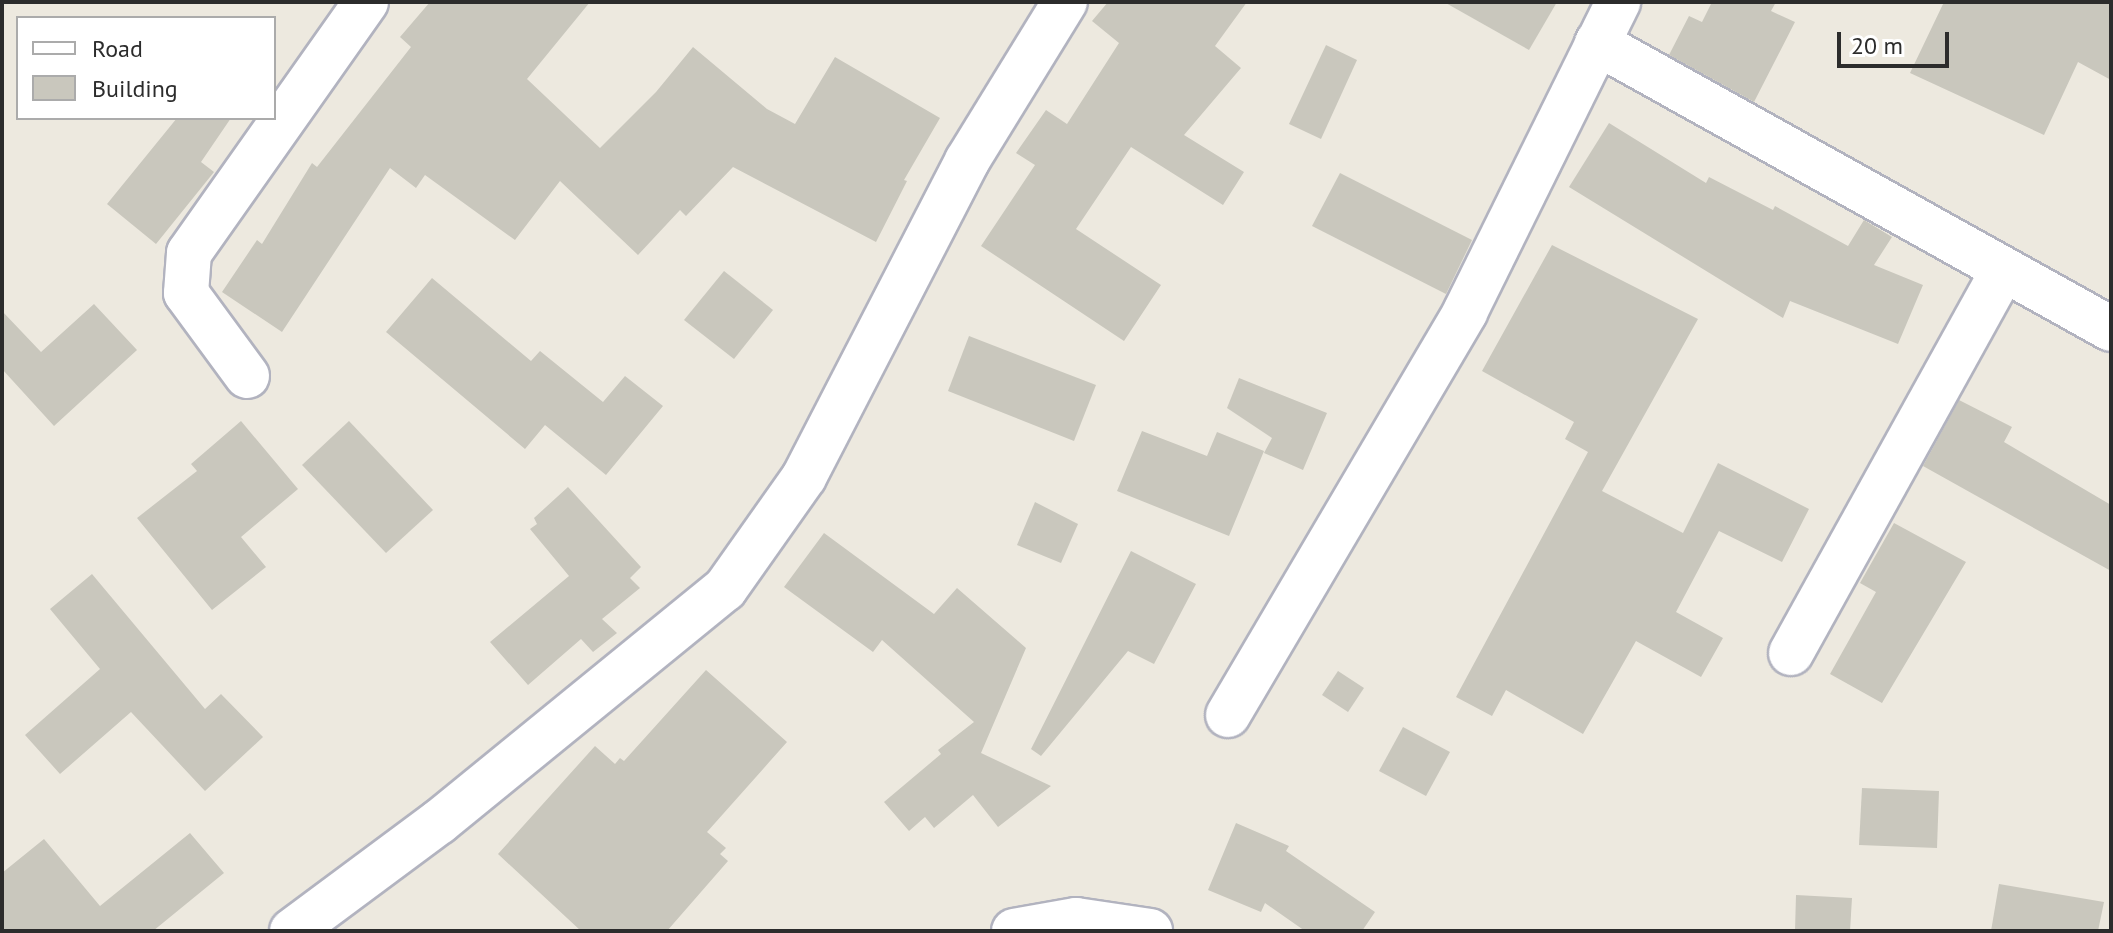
<!DOCTYPE html>
<html>
<head>
<meta charset="utf-8">
<style>
  body { margin:0 }
  #map { position:relative; width:2113px; height:933px; overflow:hidden; background:#ede9df; font-family:"PT Sans",sans-serif }
  div>[style] { position:absolute }
  .building>* { inset:0; background:#c9c7bd }
  .roads { filter:drop-shadow(2px 0 #b2b3bf) drop-shadow(-2px 0 #b2b3bf) drop-shadow(0 2px #b2b3bf) drop-shadow(0 -2px #b2b3bf) }
  .street>* { height:44px; margin:-22px; padding:0 22px; transform-origin:22px; border-radius:22px; background:#fff }
  span { translate:-50% -50%; white-space:nowrap; text-align:center; line-height:1.15; -webkit-text-stroke:7px #fff; paint-order:stroke }
  .frame { position:absolute; inset:0; border:4px solid #2c2c2c; pointer-events:none }
  .legend { position:absolute; left:16px; top:16px; width:260px; height:104px; box-sizing:border-box; background:#fff; border:2px solid #ababab; margin:0; padding:10px 14px; list-style:none; font-size:24px; color:#2c2c2c }
  .legend li { display:flex; align-items:center; gap:16px; height:40px }
  .legend b { width:40px; border:2px solid #ababab }
  .scale { position:absolute; left:1837px; top:32px; width:112px; height:36px; box-sizing:border-box; border:4px solid #2c2c2c; border-top:0; padding-left:10px; font-size:24px; line-height:28px; white-space:nowrap; color:#2c2c2c; -webkit-text-stroke:6px #fff; paint-order:stroke }
</style>
</head>
<body>
<div id="map">
  <div class="building">
    <i style="clip-path:polygon(430px 2px,590px 2px,527px 79px,600px 148px,656px 92px,693px 47px,767px 109px,795px 124px,835px 57px,940px 118px,904px 180px,907px 181px,876px 242px,733px 167px,686px 216px,680px 210px,638px 255px,560px 181px,515px 240px,425px 175px,416px 188px,390px 168px,282px 332px,222px 292px,257px 240px,262px 244px,312px 163px,317px 167px,411px 47px,400px 37px)"></i>
    <i style="clip-path:polygon(1108px 2px,1247px 2px,1215px 46px,1241px 68px,1184px 135px,1244px 172px,1223px 205px,1131px 147px,1076px 229px,1161px 285px,1124px 341px,981px 246px,1035px 165px,1016px 153px,1046px 110px,1067px 124px,1119px 43px,1092px 21px)"></i>
    <i style="clip-path:polygon(1444px 2px,1557px 2px,1529px 50px)"></i>
    <i style="clip-path:polygon(1712px 2px,1776px 2px,1771px 11px,1795px 22px,1754px 102px,1669px 55px,1689px 16px,1702px 22px)"></i>
    <i style="clip-path:polygon(1944px 2px,2111px 2px,2111px 80px,2078px 62px,2044px 135px,1910px 73px)"></i>
    <i style="clip-path:polygon(1326px 45px,1357px 60px,1321px 139px,1289px 124px)"></i>
    <i style="clip-path:polygon(177px 118px,231px 118px,201px 162px,214px 172px,156px 244px,107px 204px)"></i>
    <i style="clip-path:polygon(1609px 123px,1706px 183px,1709px 177px,1773px 210px,1775px 206px,1848px 246px,1864px 220px,1892px 237px,1874px 265px,1923px 285px,1898px 344px,1790px 301px,1783px 318px,1569px 187px)"></i>
    <i style="clip-path:polygon(1340px 173px,1472px 240px,1446px 294px,1312px 226px)"></i>
    <i style="clip-path:polygon(1552px 245px,1698px 319px,1602px 491px,1683px 533px,1718px 463px,1809px 509px,1782px 562px,1719px 531px,1676px 612px,1723px 638px,1701px 677px,1636px 641px,1583px 734px,1506px 690px,1492px 716px,1456px 697px,1588px 452px,1565px 439px,1574px 422px,1482px 371px)"></i>
    <i style="clip-path:polygon(724px 271px,773px 310px,734px 359px,684px 320px)"></i>
    <i style="clip-path:polygon(432px 278px,531px 361px,540px 351px,603px 402px,625px 376px,663px 406px,606px 475px,545px 425px,525px 449px,386px 332px)"></i>
    <i style="clip-path:polygon(94px 304px,137px 350px,54px 426px,2px 369px,2px 311px,41px 352px)"></i>
    <i style="clip-path:polygon(969px 336px,1096px 385px,1074px 441px,948px 391px)"></i>
    <i style="clip-path:polygon(1239px 378px,1327px 413px,1303px 470px,1264px 453px,1272px 438px,1227px 408px)"></i>
    <i style="clip-path:polygon(1959px 400px,2012px 427px,2004px 442px,2111px 505px,2111px 571px,1923px 466px)"></i>
    <i style="clip-path:polygon(241px 421px,298px 489px,241px 537px,266px 567px,212px 610px,137px 518px,197px 471px,191px 464px)"></i>
    <i style="clip-path:polygon(349px 421px,433px 510px,386px 553px,302px 465px)"></i>
    <i style="clip-path:polygon(1142px 431px,1207px 456px,1217px 432px,1264px 451px,1229px 536px,1117px 491px)"></i>
    <i style="clip-path:polygon(568px 487px,641px 567px,630px 578px,640px 588px,602px 619px,617px 633px,593px 652px,581px 639px,528px 685px,490px 642px,569px 576px,530px 529px,537px 524px,534px 518px)"></i>
    <i style="clip-path:polygon(1035px 502px,1078px 524px,1061px 563px,1017px 545px)"></i>
    <i style="clip-path:polygon(1894px 523px,1966px 562px,1882px 703px,1830px 674px,1876px 592px,1860px 583px)"></i>
    <i style="clip-path:polygon(824px 533px,934px 614px,957px 588px,1026px 648px,981px 753px,1051px 786px,998px 827px,973px 795px,934px 828px,925px 817px,909px 831px,884px 802px,941px 754px,938px 750px,974px 722px,882px 640px,873px 652px,784px 587px)"></i>
    <i style="clip-path:polygon(1131px 551px,1196px 584px,1154px 664px,1128px 651px,1041px 756px,1031px 749px)"></i>
    <i style="clip-path:polygon(92px 574px,205px 709px,221px 694px,263px 737px,205px 791px,131px 712px,60px 774px,25px 735px,100px 669px,50px 609px)"></i>
    <i style="clip-path:polygon(706px 670px,787px 742px,707px 832px,726px 848px,720px 854px,728px 861px,667px 931px,581px 931px,498px 854px,595px 746px,615px 764px,620px 758px,624px 761px)"></i>
    <i style="clip-path:polygon(1338px 671px,1364px 688px,1348px 712px,1322px 695px)"></i>
    <i style="clip-path:polygon(1403px 727px,1450px 752px,1426px 796px,1379px 771px)"></i>
    <i style="clip-path:polygon(1862px 788px,1939px 791px,1937px 848px,1859px 845px)"></i>
    <i style="clip-path:polygon(1236px 823px,1289px 846px,1286px 851px,1375px 912px,1362px 931px,1305px 931px,1265px 903px,1261px 912px,1208px 890px)"></i>
    <i style="clip-path:polygon(190px 833px,224px 873px,153px 931px,2px 931px,2px 873px,44px 839px,100px 906px)"></i>
    <i style="clip-path:polygon(1999px 884px,2104px 902px,2098px 931px,1991px 931px)"></i>
    <i style="clip-path:polygon(1796px 895px,1852px 898px,1850px 931px,1795px 931px)"></i>
  </div>
  <div class="roads">
    <div class="street">
      <i style="left:1597px;top:43px;width:588px;rotate:29.09deg"></i>
      <i style="left:247px;top:376px;width:103px;rotate:-126.3deg"></i>
      <i style="left:186px;top:293px;width:40px;rotate:-85.7deg"></i>
      <i style="left:189px;top:253px;width:307px;rotate:-54.8deg"></i>
      <i style="left:1791px;top:653px;width:438px;rotate:-61deg"></i>
      <i style="left:1228px;top:715px;width:468px;rotate:-59.5deg"></i>
      <i style="left:1465px;top:312px;width:346px;rotate:-63.7deg"></i>
      <i style="left:292px;top:931px;width:183px;rotate:-36.6deg"></i>
      <i style="left:439px;top:822px;width:369px;rotate:-39.2deg"></i>
      <i style="left:725px;top:589px;width:137px;rotate:-54.8deg"></i>
      <i style="left:804px;top:477px;width:356px;rotate:-62.7deg"></i>
      <i style="left:967px;top:161px;width:187px;rotate:-58.4deg"></i>
      <i style="left:1014px;top:931px;width:63px;rotate:-10.1deg"></i>
      <i style="left:1076px;top:920px;width:75px;rotate:8.5deg"></i>
    </div>
  </div>
  <div class="frame"></div>
  <ul class="legend">
  <li><b style="height:10px;background:#fff"></b>Road</li>
  <li><b style="height:22px;background:#c9c7bd"></b>Building</li>
  </ul>
  <div class="scale">20 m</div>
</div>
</body>
</html>
